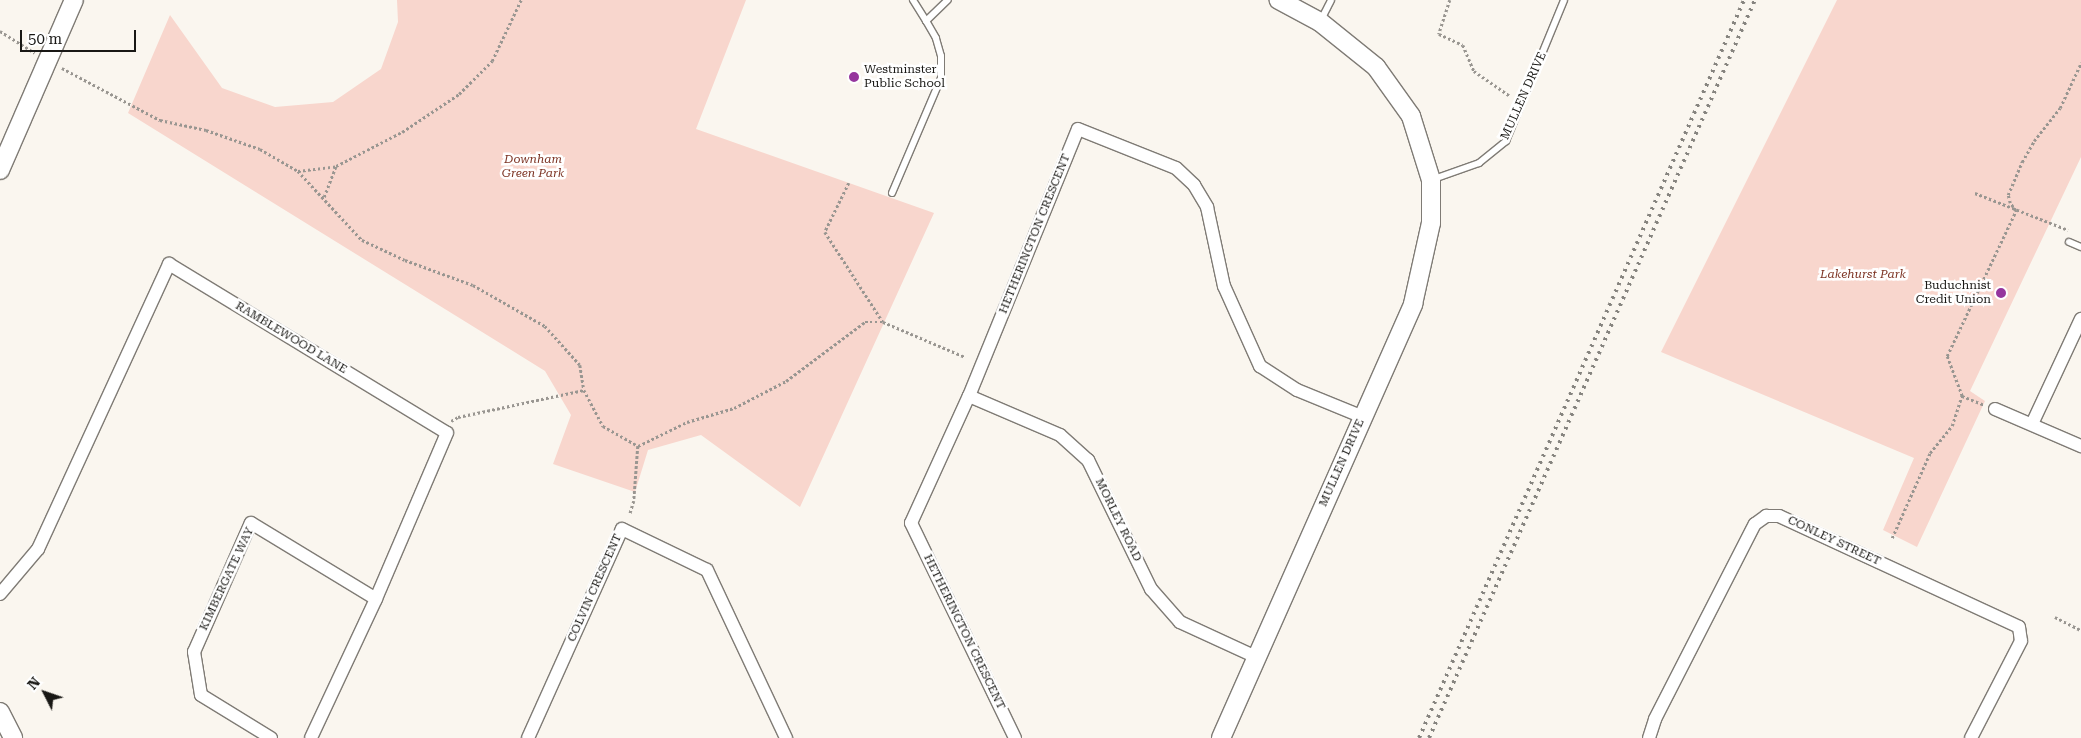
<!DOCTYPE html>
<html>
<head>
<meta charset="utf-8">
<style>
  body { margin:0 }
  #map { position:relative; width:2081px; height:738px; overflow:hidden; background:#faf6ef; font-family:"Roboto Serif",serif }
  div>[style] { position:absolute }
  .green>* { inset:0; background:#f8d6cd }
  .path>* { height:2.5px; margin-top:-1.25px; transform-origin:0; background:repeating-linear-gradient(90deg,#999691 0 2.5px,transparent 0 5px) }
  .roads { filter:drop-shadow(1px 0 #7f7b75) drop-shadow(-1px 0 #7f7b75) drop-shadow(0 1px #7f7b75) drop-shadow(0 -1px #7f7b75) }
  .lane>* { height:6px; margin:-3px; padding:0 3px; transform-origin:3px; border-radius:3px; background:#fff }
  .street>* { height:12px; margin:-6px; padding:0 6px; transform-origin:6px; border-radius:6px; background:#fff }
  .secondary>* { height:18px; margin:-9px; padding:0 9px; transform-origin:9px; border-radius:9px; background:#fff }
  .rail>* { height:4px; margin-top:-2px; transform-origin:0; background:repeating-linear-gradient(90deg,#86847f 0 2.5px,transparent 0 7.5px) }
  .dots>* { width:14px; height:14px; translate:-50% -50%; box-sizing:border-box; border:2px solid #fff; border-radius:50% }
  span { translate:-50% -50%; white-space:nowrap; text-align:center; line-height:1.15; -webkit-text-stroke:5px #fff; paint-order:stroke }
  .poi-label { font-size:12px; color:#191815 }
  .left { translate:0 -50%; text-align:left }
  .right { translate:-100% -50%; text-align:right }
  .street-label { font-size:12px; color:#191815 }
  .park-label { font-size:12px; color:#7d3424; font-style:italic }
  .north { position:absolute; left:20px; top:668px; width:50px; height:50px; -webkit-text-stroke:4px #fff; paint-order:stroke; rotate:311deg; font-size:14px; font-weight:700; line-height:20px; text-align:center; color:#191815 }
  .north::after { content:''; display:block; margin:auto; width:18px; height:22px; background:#191815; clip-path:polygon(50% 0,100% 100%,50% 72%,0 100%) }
  .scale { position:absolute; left:20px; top:30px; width:116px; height:22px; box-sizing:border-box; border:2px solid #191815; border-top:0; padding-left:6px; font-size:15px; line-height:18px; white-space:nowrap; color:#191815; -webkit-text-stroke:4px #fff; paint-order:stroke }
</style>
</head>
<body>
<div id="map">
  <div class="green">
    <i style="clip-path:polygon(397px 0,746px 0,696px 129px,934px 213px,800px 507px,701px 435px,648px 450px,635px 492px,553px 464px,571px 415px,545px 371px,128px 113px,170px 15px,222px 88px,275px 107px,333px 102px,381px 69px,398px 22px)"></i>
    <i style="clip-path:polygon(1837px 0,2081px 0,2081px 157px,1970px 391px,1985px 401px,1917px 547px,1883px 530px,1914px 458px,1661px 352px)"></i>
  </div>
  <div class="path">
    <i style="left:1450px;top:0;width:36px;rotate:108deg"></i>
    <i style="left:1439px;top:34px;width:26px;rotate:25deg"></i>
    <i style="left:1463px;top:45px;width:28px;rotate:67deg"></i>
    <i style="left:1474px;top:71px;width:44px;rotate:34.8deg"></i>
    <i style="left:0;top:31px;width:41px;rotate:32.2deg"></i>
    <i style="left:62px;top:68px;width:111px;rotate:28deg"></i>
    <i style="left:160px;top:120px;width:47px;rotate:12.3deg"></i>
    <i style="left:206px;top:130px;width:57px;rotate:19.4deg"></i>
    <i style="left:260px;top:149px;width:44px;rotate:30.1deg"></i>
    <i style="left:298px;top:171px;width:38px;rotate:-7deg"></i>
    <i style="left:336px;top:166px;width:74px;rotate:-27.3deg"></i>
    <i style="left:402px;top:132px;width:69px;rotate:-33.7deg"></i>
    <i style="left:459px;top:94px;width:47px;rotate:-45deg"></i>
    <i style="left:492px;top:61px;width:68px;rotate:-64.6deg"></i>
    <i style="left:298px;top:171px;width:94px;rotate:47.2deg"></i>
    <i style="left:362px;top:240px;width:47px;rotate:24.9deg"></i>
    <i style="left:405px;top:260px;width:72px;rotate:20.2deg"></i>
    <i style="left:473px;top:285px;width:83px;rotate:29.7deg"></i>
    <i style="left:545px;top:326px;width:52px;rotate:48.1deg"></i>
    <i style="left:580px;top:365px;width:25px;rotate:81deg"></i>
    <i style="left:584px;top:390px;width:41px;rotate:62.2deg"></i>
    <i style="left:603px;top:426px;width:40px;rotate:29.7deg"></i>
    <i style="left:638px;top:446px;width:55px;rotate:94.2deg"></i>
    <i style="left:634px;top:501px;width:14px;rotate:107deg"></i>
    <i style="left:849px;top:183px;width:55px;rotate:116.1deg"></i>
    <i style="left:825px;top:232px;width:107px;rotate:57.2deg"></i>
    <i style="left:1975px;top:193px;width:100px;rotate:21.7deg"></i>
    <i style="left:324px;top:197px;width:33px;rotate:-69deg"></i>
    <i style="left:1962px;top:396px;width:24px;rotate:22deg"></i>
    <i style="left:451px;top:421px;width:8px;rotate:-30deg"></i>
    <i style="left:458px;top:417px;width:129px;rotate:-12.1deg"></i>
    <i style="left:638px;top:446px;width:55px;rotate:-26.1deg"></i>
    <i style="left:687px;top:422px;width:49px;rotate:-16.6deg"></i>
    <i style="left:734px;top:408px;width:59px;rotate:-27.4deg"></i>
    <i style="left:786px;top:381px;width:99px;rotate:-36.8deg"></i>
    <i style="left:865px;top:322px;width:18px"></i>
    <i style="left:883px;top:322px;width:89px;rotate:23.1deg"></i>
    <i style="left:1892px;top:538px;width:93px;rotate:-65.9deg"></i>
    <i style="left:1930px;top:453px;width:35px;rotate:-51deg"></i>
    <i style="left:1952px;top:426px;width:32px;rotate:-72deg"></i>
    <i style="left:1962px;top:396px;width:43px;rotate:-110.6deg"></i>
    <i style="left:1947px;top:356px;width:161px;rotate:-64.6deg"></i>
    <i style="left:2016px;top:211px;width:10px;rotate:-127deg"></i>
    <i style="left:2010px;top:203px;width:8px;rotate:-104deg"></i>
    <i style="left:2008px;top:195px;width:36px;rotate:-67deg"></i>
    <i style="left:2022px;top:162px;width:24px;rotate:-60deg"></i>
    <i style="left:2034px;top:141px;width:42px;rotate:-51.8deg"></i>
    <i style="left:2060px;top:108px;width:50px;rotate:-65deg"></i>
    <i style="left:2055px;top:617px;width:29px;rotate:27deg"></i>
  </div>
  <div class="roads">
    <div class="lane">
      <i style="left:913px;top:0;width:25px;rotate:58deg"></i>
      <i style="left:1321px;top:20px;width:22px;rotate:-63deg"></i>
      <i style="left:1431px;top:180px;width:51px;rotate:-19.5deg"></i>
      <i style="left:1479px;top:163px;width:35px;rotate:-39deg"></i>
      <i style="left:1506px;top:141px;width:152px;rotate:-67.6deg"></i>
      <i style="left:892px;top:193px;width:125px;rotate:-66.9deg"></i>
      <i style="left:941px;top:78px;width:22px;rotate:-90deg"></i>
      <i style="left:941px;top:56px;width:19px;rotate:-106deg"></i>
      <i style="left:936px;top:38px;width:20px;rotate:-120deg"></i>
      <i style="left:926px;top:21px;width:30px;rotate:-44deg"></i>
      <i style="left:2069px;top:242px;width:13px;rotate:23deg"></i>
    </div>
    <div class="street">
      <i style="left:969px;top:396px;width:99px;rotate:23.2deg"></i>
      <i style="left:1060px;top:435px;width:38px;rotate:42deg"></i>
      <i style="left:1088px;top:460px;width:144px;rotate:64deg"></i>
      <i style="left:1151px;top:589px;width:44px;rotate:48.7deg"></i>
      <i style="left:1180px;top:622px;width:84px;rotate:24.7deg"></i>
      <i style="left:1995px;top:409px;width:94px;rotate:23.3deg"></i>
      <i style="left:2032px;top:424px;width:116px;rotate:-65deg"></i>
      <i style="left:0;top:594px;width:59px;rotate:-49.8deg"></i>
      <i style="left:38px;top:549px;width:314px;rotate:-65.3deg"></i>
      <i style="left:169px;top:264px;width:325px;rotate:31.3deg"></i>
      <i style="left:447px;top:433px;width:181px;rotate:113.2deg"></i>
      <i style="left:376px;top:599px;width:153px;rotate:115.1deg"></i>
      <i style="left:271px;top:738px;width:82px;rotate:-148.4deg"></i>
      <i style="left:201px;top:695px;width:44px;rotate:-99.2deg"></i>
      <i style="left:194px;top:652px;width:141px;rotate:-66.2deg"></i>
      <i style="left:251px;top:523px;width:146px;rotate:31.3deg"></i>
      <i style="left:528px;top:738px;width:229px;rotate:-65.8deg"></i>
      <i style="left:622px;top:529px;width:94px;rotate:25.8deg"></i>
      <i style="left:707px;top:570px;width:186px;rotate:64.8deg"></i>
      <i style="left:1015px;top:738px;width:239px;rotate:-115.8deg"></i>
      <i style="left:911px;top:523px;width:140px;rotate:-65.5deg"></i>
      <i style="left:969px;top:396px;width:288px;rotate:-67.8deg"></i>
      <i style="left:1078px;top:129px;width:105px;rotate:21.7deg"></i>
      <i style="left:1176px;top:168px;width:25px;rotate:43deg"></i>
      <i style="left:1194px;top:185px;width:26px;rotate:59deg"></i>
      <i style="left:1207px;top:207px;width:81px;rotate:77.9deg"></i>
      <i style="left:1224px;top:286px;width:88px;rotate:65.8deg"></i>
      <i style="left:1260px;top:366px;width:44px;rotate:33deg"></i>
      <i style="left:1297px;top:390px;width:71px;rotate:22.2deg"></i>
      <i style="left:1649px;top:738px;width:20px;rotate:-72deg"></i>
      <i style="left:1655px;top:719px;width:219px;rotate:-62.9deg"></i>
      <i style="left:1755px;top:524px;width:14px;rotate:-36deg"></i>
      <i style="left:1766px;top:516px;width:13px"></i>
      <i style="left:1779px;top:516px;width:264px;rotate:24.8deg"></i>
      <i style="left:2019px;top:627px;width:14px;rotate:82deg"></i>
      <i style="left:2021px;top:641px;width:109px;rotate:117.3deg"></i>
    </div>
    <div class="secondary">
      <i style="left:0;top:170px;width:185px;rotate:-66.5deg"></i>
      <i style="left:0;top:712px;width:29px;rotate:63deg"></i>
      <i style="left:1221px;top:738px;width:475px;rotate:-66.1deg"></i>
      <i style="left:1413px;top:304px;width:83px;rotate:-77.5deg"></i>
      <i style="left:1431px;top:223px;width:43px;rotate:-90deg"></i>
      <i style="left:1431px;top:180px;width:67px;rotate:-107.4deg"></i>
      <i style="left:1411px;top:116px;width:60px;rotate:-125.5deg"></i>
      <i style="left:1376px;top:67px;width:72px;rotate:-141.2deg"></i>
      <i style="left:1320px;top:22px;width:47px;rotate:-151.8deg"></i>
    </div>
  </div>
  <div class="rail">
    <i style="left:1419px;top:738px;width:806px;rotate:-66.23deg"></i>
    <i style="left:1429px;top:738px;width:807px;rotate:-66.17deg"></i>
  </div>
  <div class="dots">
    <i style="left:854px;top:77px;background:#95369e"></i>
    <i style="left:2001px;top:293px;background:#95369e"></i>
  </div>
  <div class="poi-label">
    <span class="left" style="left:864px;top:77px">Westminster<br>Public School</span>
    <span class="right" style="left:1991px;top:293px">Buduchnist<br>Credit Union</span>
  </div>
  <div class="street-label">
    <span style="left:1524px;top:96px;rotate:-66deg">MULLEN DRIVE</span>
    <span style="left:1035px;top:234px;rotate:-68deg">HETHERINGTON CRESCENT</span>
    <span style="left:291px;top:338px;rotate:31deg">RAMBLEWOOD LANE</span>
    <span style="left:1342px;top:463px;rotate:-66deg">MULLEN DRIVE</span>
    <span style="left:1118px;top:520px;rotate:64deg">MORLEY ROAD</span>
    <span style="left:1834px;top:541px;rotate:25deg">CONLEY STREET</span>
    <span style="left:227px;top:579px;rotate:-65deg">KIMBERGATE WAY</span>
    <span style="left:595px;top:588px;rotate:-66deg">COLVIN CRESCENT</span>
    <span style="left:964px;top:632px;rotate:64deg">HETHERINGTON CRESCENT</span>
  </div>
  <div class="park-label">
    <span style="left:533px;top:167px">Downham<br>Green Park</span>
    <span style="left:1863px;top:275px">Lakehurst Park</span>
  </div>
  <div class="north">N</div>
  <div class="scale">50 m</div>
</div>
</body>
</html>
